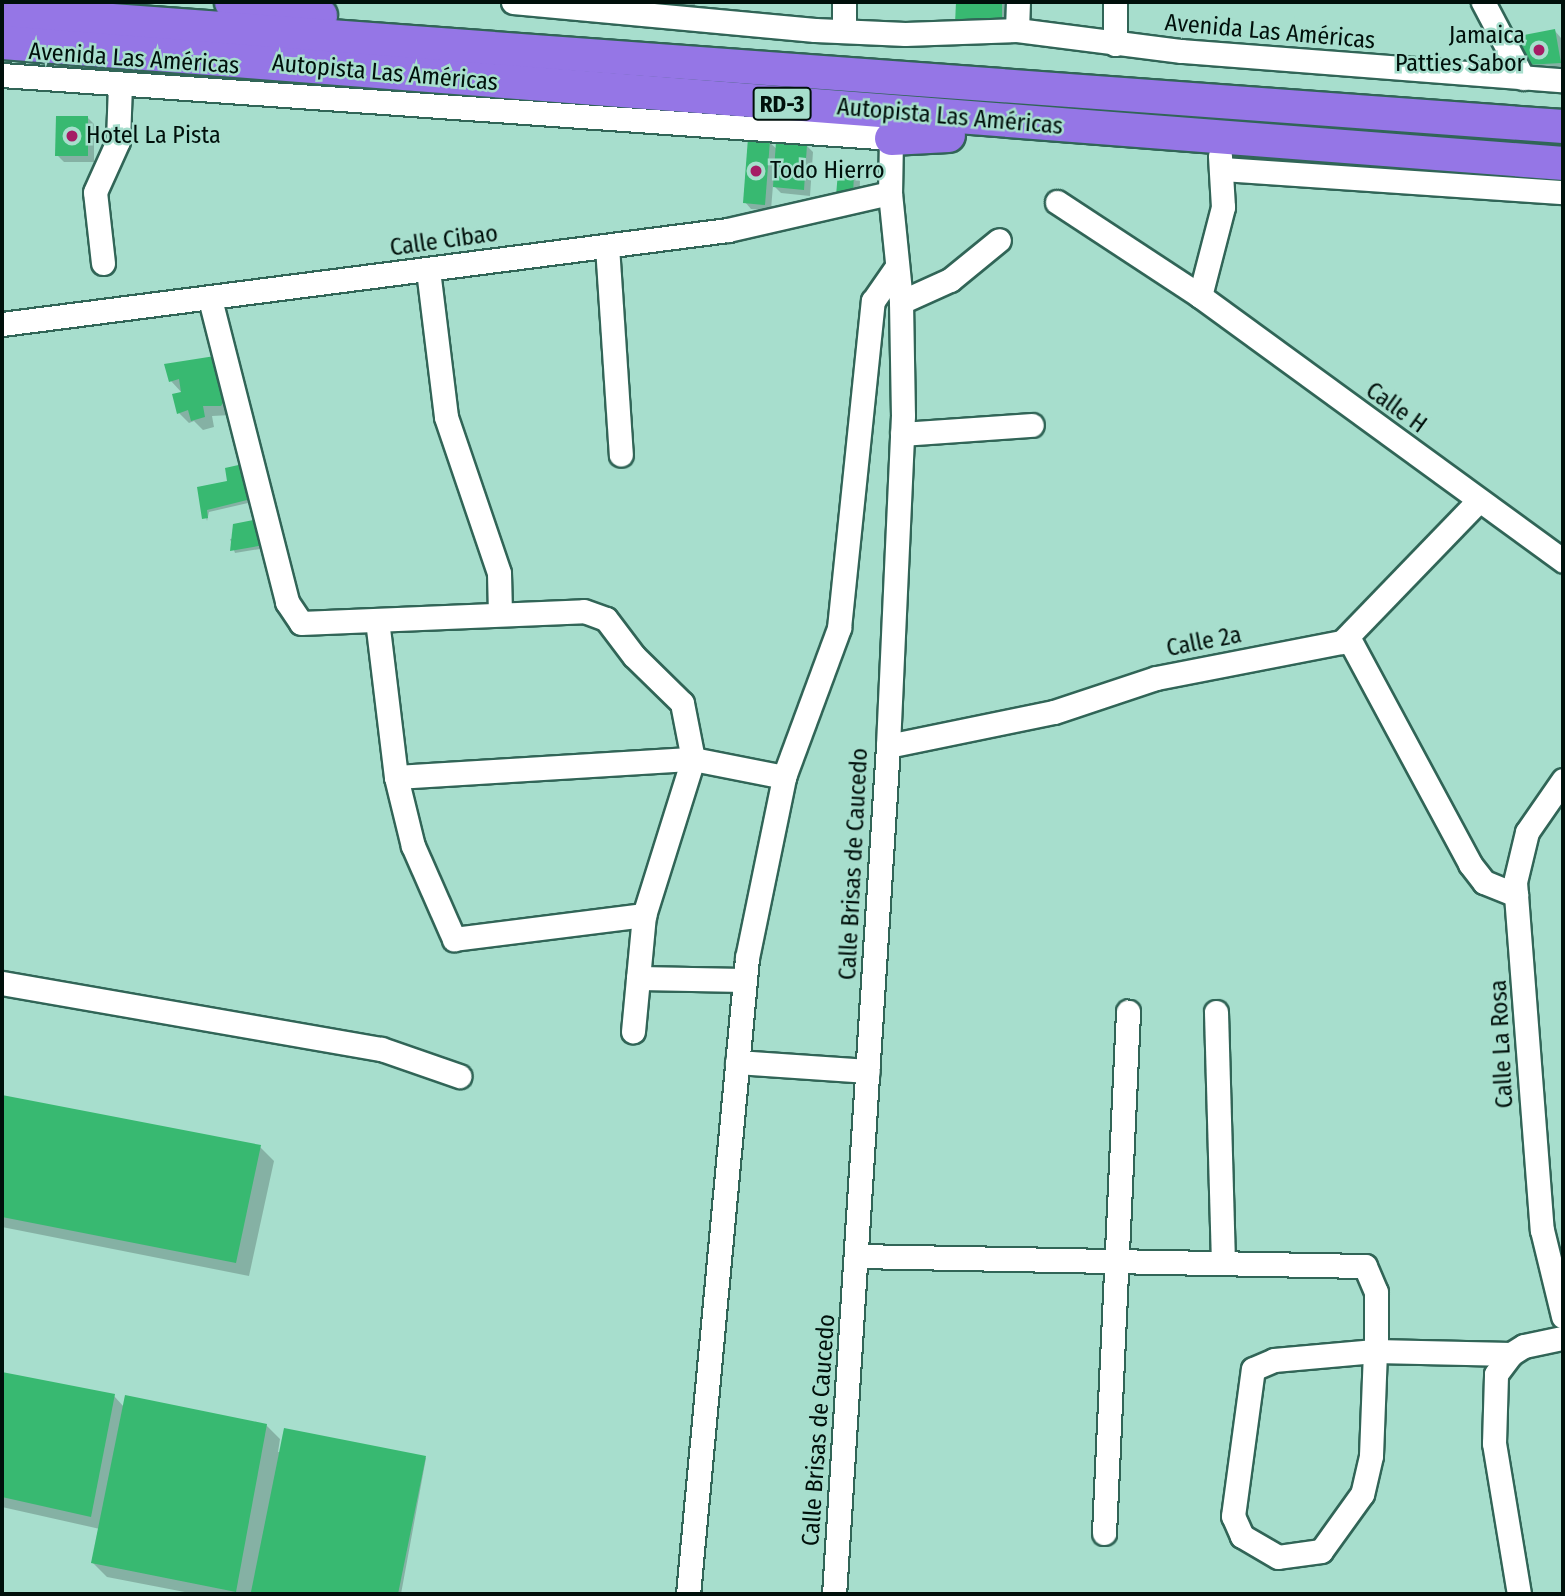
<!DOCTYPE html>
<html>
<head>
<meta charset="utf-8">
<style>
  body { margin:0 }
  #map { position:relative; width:1565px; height:1596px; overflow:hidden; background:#a7decd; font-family:"Fira Sans Condensed",sans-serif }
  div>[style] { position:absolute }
  .shadow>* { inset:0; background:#0003 }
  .building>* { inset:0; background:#38b971 }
  .roads { filter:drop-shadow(2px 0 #316557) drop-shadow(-2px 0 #316557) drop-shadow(0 2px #316557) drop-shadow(0 -2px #316557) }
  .minor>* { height:23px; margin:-11.5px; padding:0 11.5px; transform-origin:11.5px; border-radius:11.5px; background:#fff }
  .highway>* { height:33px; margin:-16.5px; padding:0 16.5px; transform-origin:16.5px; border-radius:16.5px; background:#9576e6 }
  .dots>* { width:19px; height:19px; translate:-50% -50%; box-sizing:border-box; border:4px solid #a7decd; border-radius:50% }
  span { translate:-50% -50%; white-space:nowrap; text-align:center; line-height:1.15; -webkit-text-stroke:5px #a7decd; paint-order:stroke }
  .shield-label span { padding:2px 5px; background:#a7decd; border:2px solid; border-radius:5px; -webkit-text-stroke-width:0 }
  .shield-label { font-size:23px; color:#00100b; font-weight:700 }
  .street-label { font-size:24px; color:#00100b }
  .poi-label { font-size:24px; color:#00100b }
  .right { translate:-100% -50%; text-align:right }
  .left { translate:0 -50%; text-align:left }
  .frame { position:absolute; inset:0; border:4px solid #00100b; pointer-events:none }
</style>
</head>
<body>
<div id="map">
  <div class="shadow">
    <i style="clip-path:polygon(665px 2px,695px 2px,694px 25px,664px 18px)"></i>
    <i style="clip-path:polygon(958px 2px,1012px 2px,1011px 35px,957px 24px)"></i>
    <i style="clip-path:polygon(1555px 31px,1561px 38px,1563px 69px,1534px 71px,1528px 64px)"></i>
    <i style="clip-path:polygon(88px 118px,94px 124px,94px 162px,64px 162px,57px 155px)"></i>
    <i style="clip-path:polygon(769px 142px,778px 150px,806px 145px,813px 152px,810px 196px,781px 193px,773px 185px,771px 210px,751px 209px,745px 202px)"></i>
    <i style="clip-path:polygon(854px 174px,860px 181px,859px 202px,845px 201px)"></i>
    <i style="clip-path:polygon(166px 366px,224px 369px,231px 415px,212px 416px,214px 427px,203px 430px,194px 421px,189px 423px,179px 413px,183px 394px,171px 381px)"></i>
    <i style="clip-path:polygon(242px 466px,252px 506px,248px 503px,209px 512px,207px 521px,199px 489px,231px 482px)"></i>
    <i style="clip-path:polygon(237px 538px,272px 547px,235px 553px,230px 539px)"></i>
    <i style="clip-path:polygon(2px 1097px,260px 1147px,274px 1161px,249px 1276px,2px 1227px)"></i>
    <i style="clip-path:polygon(2px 1373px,114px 1396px,124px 1407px,266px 1425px,280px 1439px,278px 1452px,426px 1458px,401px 1594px,195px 1594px,107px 1577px,93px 1563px,100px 1529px,2px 1507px)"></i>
  </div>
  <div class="building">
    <i style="clip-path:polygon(956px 2px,1002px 2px,1002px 26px,955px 24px)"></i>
    <i style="clip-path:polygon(1555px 29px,1561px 63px,1526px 65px,1514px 37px)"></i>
    <i style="clip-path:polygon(56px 116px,88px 116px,88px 156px,55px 156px)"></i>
    <i style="clip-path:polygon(748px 138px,770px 140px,765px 205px,743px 203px)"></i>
    <i style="clip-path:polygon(776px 141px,807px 144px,804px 190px,773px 187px)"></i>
    <i style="clip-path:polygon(838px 172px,854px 173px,853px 196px,836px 196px)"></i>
    <i style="clip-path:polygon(215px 356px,225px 400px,221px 406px,203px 406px,205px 417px,191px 421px,188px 410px,177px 414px,172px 394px,181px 392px,179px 379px,169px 382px,164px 364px)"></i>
    <i style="clip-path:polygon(243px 464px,251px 499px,207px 510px,208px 518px,202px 519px,197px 487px,227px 481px,225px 468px)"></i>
    <i style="clip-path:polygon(264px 518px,270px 544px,230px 551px,233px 524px)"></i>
    <i style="clip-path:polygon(2px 1095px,261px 1145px,236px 1263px,2px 1217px)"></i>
    <i style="clip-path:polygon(2px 1372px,115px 1394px,91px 1517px,2px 1497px)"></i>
    <i style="clip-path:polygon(125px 1395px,267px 1424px,236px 1592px,91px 1563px)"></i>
    <i style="clip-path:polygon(284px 1428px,426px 1456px,398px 1594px,251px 1592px)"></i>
  </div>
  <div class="roads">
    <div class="minor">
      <i style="left:513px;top:2px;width:303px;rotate:5.3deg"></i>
      <i style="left:815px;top:30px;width:90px;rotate:2.5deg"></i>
      <i style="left:905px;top:34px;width:112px;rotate:-2deg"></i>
      <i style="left:1017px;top:30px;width:166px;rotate:7.3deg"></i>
      <i style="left:1182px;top:51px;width:382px;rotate:4.4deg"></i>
      <i style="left:1483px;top:2px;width:86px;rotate:62.2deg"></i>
      <i style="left:1017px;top:30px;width:28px;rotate:-88deg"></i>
      <i style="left:844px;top:31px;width:29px;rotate:-90deg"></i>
      <i style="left:1115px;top:44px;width:42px;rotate:-90deg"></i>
      <i style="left:2px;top:75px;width:891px;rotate:4.05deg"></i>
      <i style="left:891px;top:138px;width:55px;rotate:91deg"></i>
      <i style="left:890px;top:193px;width:110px;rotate:84.2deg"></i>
      <i style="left:901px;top:302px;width:113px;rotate:89deg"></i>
      <i style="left:903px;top:415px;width:331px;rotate:92.6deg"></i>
      <i style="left:888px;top:746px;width:850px;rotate:93.64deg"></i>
      <i style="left:1223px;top:169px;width:341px;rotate:3.9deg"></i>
      <i style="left:1057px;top:202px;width:171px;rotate:33.3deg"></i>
      <i style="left:1200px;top:296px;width:449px;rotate:36.1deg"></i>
      <i style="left:607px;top:246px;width:209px;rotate:86.2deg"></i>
      <i style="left:103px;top:263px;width:71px;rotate:-96.4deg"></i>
      <i style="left:95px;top:192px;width:56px;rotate:-65.7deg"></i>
      <i style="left:118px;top:141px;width:57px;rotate:-88deg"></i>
      <i style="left:428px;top:270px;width:148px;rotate:83deg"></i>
      <i style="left:446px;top:417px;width:165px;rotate:71.2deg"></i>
      <i style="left:499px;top:573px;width:41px;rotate:88.6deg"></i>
      <i style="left:1200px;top:296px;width:92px;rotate:-75.5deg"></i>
      <i style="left:1223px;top:207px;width:51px;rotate:-93.4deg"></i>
      <i style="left:210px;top:299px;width:313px;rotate:75.7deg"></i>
      <i style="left:287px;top:602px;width:25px;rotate:56deg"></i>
      <i style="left:301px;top:623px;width:283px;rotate:-2.4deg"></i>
      <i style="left:584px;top:611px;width:23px;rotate:20deg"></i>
      <i style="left:606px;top:619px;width:46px;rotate:52.9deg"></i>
      <i style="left:634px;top:656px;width:67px;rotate:44.4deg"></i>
      <i style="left:682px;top:703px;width:57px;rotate:78.9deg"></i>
      <i style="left:693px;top:759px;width:164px;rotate:107.4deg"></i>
      <i style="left:644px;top:915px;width:117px;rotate:95.4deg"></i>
      <i style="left:901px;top:302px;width:54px;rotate:-24.2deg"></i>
      <i style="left:950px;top:280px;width:63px;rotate:-39.2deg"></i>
      <i style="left:2px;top:324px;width:732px;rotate:-7.38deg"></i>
      <i style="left:728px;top:230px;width:166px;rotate:-12.9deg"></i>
      <i style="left:902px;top:434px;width:130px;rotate:-4deg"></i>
      <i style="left:377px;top:620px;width:158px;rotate:83.1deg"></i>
      <i style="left:396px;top:777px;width:71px;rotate:76.2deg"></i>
      <i style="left:413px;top:846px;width:102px;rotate:66.2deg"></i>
      <i style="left:454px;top:939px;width:192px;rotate:-7.2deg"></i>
      <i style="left:1348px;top:637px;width:258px;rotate:61.7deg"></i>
      <i style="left:1470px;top:864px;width:23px;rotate:52deg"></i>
      <i style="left:1484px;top:882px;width:35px;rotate:22deg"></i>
      <i style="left:888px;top:746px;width:169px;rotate:-11.6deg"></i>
      <i style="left:1054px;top:712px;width:108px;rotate:-18.4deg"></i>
      <i style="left:1156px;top:678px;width:189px;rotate:-11deg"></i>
      <i style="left:1342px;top:642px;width:196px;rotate:-46deg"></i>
      <i style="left:396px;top:777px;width:298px;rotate:-3.5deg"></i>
      <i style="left:693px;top:759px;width:93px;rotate:11.2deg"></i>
      <i style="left:1563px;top:780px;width:63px;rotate:124.7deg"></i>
      <i style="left:1527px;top:832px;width:51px;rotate:103.5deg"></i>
      <i style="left:1515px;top:882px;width:349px;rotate:85.6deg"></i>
      <i style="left:1542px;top:1230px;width:89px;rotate:76.3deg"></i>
      <i style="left:638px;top:978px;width:107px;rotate:1.1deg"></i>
      <i style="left:2px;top:983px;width:385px;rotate:9.9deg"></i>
      <i style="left:381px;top:1049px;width:83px;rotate:19.1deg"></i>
      <i style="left:1216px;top:1012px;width:251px;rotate:88.4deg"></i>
      <i style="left:737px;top:1062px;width:131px;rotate:3.9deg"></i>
      <i style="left:857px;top:1256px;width:508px;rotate:1.13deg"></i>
      <i style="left:1365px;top:1266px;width:28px;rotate:67deg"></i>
      <i style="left:1376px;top:1292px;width:51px;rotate:90deg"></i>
      <i style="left:1376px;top:1343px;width:8px;rotate:97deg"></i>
      <i style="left:1375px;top:1351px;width:105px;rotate:92.2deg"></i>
      <i style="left:1371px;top:1456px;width:39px;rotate:103deg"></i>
      <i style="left:1362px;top:1494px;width:70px;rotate:125.7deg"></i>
      <i style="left:1321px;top:1551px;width:43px;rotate:172.1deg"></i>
      <i style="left:1278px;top:1557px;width:42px;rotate:-149.7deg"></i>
      <i style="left:1242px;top:1536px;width:22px;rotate:-114deg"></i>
      <i style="left:1233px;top:1516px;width:148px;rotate:-82.3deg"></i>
      <i style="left:1253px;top:1369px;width:23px;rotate:-23deg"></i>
      <i style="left:1274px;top:1360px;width:101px;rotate:-5.1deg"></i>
      <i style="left:1375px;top:1351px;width:136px;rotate:1.3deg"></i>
      <i style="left:1104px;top:1533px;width:522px;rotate:-87.36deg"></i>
      <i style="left:688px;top:1594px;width:639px;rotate:-84.7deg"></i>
      <i style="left:747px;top:958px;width:185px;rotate:-78.4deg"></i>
      <i style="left:784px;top:777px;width:159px;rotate:-69.7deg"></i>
      <i style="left:839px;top:628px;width:329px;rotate:-84.1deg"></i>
      <i style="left:873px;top:301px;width:40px;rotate:-55.1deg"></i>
      <i style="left:1519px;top:1594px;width:153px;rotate:-99.4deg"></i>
      <i style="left:1494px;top:1443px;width:69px;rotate:-88.3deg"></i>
      <i style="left:1496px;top:1374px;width:25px;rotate:-53deg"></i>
      <i style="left:1511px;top:1354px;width:15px;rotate:-32deg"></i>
      <i style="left:1524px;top:1346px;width:40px;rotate:-12deg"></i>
    </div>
    <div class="highway">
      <i style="left:231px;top:2px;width:90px;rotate:8.3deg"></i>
      <i style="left:2px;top:12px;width:1565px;rotate:4.18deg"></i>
      <i style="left:2px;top:42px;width:1566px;rotate:4.43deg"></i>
      <i style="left:891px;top:138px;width:57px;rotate:-3deg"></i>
    </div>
  </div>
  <div class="dots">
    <i style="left:1539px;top:50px;background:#a51c65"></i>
    <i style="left:72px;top:136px;background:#a51c65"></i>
    <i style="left:756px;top:171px;background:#a51c65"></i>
  </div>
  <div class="shield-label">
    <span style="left:782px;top:104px">RD-3</span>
  </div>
  <div class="street-label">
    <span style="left:1270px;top:32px;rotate:5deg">Avenida Las Américas</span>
    <span style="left:134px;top:59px;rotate:4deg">Avenida Las Américas</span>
    <span style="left:385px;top:73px;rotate:5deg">Autopista Las Américas</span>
    <span style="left:950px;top:117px;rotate:5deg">Autopista Las Américas</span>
    <span style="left:444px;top:241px;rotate:-8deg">Calle Cibao</span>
    <span style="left:1396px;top:408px;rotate:36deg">Calle H</span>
    <span style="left:1204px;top:642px;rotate:-11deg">Calle 2a</span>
    <span style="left:854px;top:864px;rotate:-87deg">Calle Brisas de Caucedo</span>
    <span style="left:1502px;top:1044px;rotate:-93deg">Calle La Rosa</span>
    <span style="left:819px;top:1430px;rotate:-86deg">Calle Brisas de Caucedo</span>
  </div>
  <div class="poi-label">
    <span class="right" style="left:1525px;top:50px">Jamaica<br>Patties Sabor</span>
    <span class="left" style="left:86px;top:136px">Hotel La Pista</span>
    <span class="left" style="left:770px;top:171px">Todo Hierro</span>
  </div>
  <div class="frame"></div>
</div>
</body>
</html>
